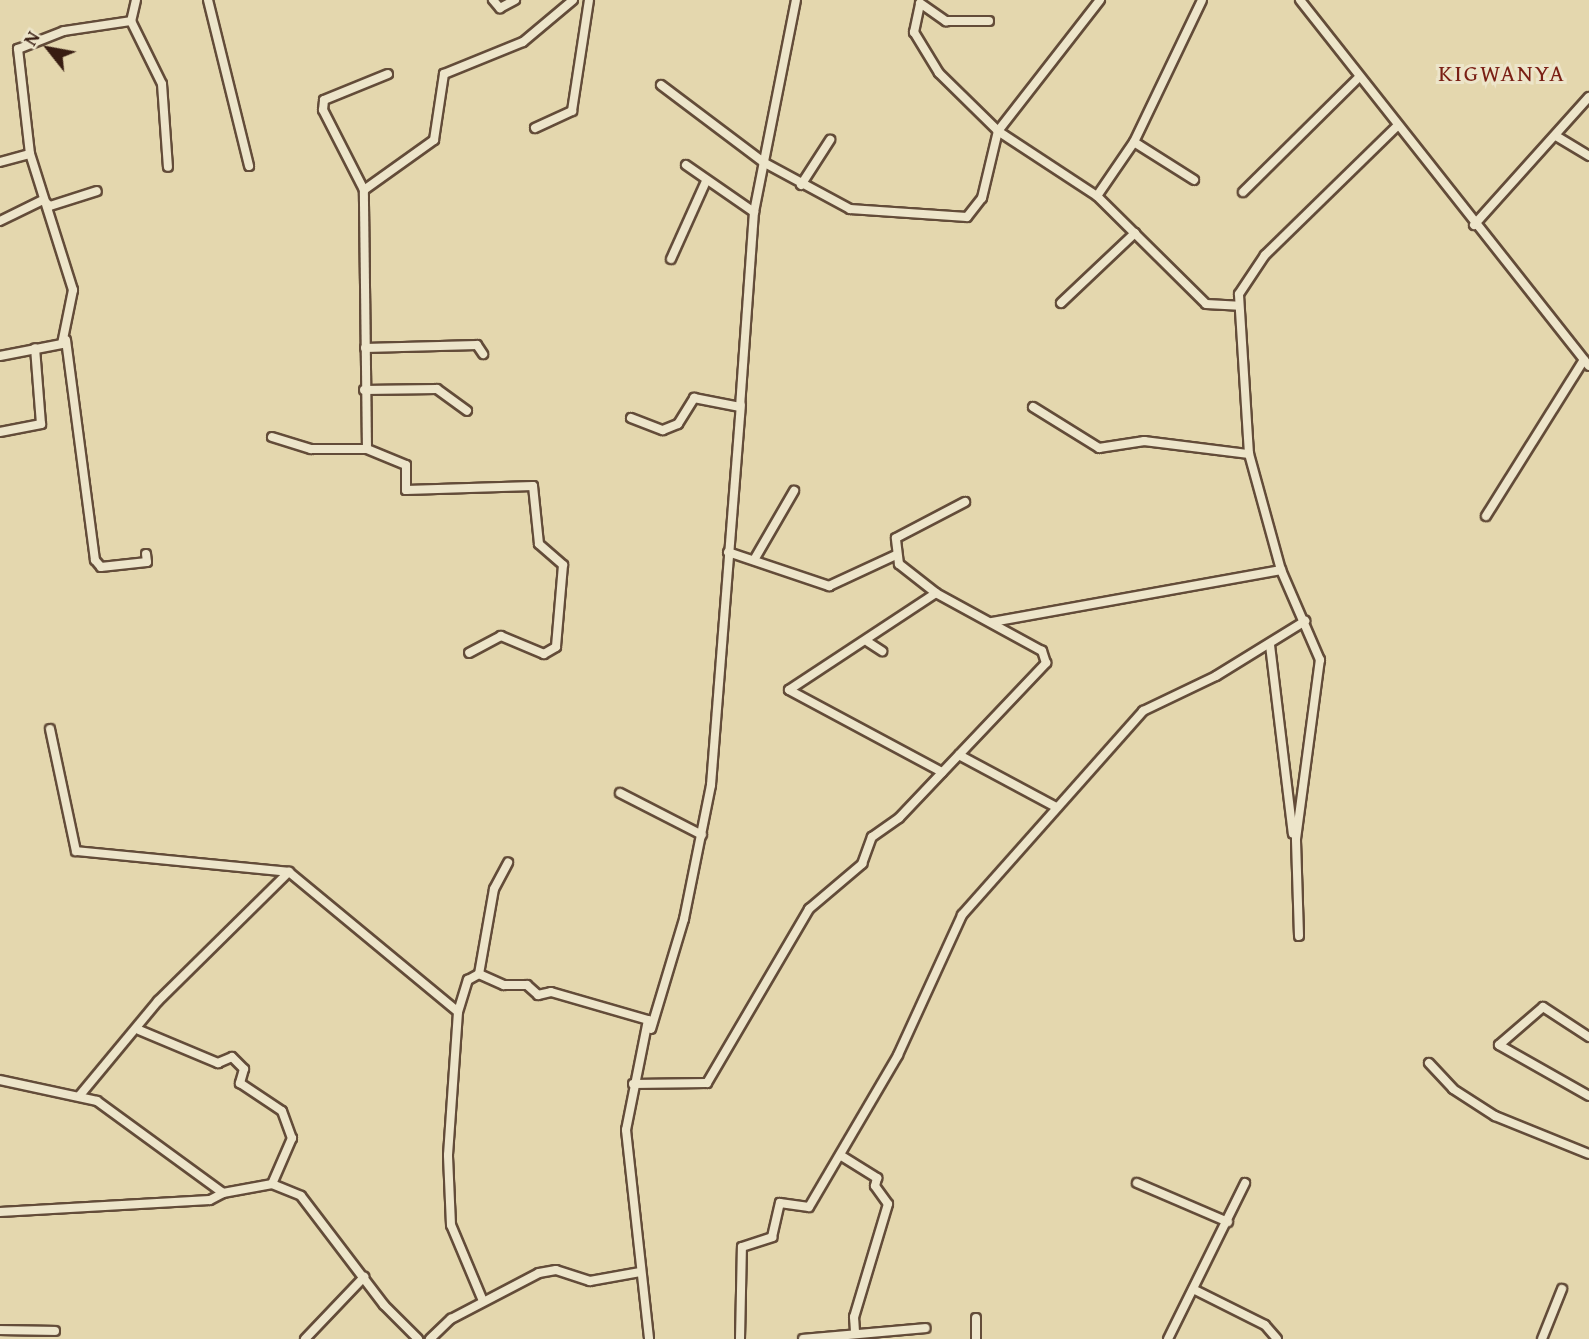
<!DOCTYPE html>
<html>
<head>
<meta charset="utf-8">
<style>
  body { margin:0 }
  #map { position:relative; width:1589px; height:1339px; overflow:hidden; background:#e4d7ae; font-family:"Gentium Book Plus",serif }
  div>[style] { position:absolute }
  .roads { filter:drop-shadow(2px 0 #634c39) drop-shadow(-2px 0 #634c39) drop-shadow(0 2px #634c39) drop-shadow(0 -2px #634c39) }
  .street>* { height:8px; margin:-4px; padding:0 4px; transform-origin:4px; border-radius:4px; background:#ede5ca }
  span { translate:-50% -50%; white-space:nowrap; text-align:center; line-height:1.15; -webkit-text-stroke:6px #ede5ca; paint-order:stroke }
  .quarter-label { font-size:24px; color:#7a1f14; letter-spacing:2px }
  .north { position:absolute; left:14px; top:14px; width:70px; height:70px; -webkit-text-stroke:5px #ede5ca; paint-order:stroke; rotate:301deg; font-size:19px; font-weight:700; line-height:28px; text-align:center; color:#381d12 }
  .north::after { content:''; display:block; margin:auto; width:24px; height:32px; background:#381d12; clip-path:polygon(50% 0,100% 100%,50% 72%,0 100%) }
</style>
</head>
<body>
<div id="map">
  <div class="roads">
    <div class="street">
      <i style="left:136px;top:0;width:22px;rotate:103deg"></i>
      <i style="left:131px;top:21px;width:70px;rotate:63.8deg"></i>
      <i style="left:162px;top:84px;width:83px;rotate:85.9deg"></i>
      <i style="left:208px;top:0;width:171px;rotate:76.1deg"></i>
      <i style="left:493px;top:0;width:11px;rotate:49deg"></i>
      <i style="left:500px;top:8px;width:17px;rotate:-28deg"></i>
      <i style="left:1300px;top:0;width:466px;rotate:51.7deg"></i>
      <i style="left:920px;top:3px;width:32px;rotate:35deg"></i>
      <i style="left:946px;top:21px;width:43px"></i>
      <i style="left:920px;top:4px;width:29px;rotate:102deg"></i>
      <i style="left:914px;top:32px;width:48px;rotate:58.6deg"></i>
      <i style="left:939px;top:73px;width:83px;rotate:44.5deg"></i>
      <i style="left:998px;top:131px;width:118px;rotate:33.3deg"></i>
      <i style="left:1097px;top:196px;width:153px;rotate:44.7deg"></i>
      <i style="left:1206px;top:304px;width:33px;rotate:3deg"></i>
      <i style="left:661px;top:85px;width:128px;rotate:37deg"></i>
      <i style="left:763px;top:162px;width:99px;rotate:28.4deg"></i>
      <i style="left:850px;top:209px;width:117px;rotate:3.9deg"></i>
      <i style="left:967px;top:217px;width:24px;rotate:-52deg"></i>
      <i style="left:982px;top:198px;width:69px;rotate:-76.6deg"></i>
      <i style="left:998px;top:131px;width:166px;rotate:-52.1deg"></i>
      <i style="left:535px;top:128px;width:41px;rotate:-24.7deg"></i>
      <i style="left:572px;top:111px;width:112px;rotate:-81.3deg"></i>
      <i style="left:1556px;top:136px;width:39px;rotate:31deg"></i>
      <i style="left:1134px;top:142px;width:71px;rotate:32.3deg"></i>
      <i style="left:0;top:162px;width:31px;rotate:-15deg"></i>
      <i style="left:686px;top:165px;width:83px;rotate:34.7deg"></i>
      <i style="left:754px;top:212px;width:216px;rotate:-78.8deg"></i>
      <i style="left:801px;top:185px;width:54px;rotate:-57.2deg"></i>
      <i style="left:364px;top:190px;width:90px;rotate:-117.1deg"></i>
      <i style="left:323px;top:110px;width:10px;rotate:-84deg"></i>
      <i style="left:324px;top:100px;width:69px;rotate:-22.1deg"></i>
      <i style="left:1243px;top:192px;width:162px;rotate:-44.7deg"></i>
      <i style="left:1097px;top:196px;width:65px;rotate:-55.6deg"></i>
      <i style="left:1134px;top:142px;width:157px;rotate:-64.4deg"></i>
      <i style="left:0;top:221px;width:48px;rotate:-26deg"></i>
      <i style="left:43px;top:200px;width:9px;rotate:41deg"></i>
      <i style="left:50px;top:206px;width:49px;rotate:-17.7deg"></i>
      <i style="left:1474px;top:225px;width:172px;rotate:-48.1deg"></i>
      <i style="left:671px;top:259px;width:85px;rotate:-65.8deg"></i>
      <i style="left:1061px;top:303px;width:102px;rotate:-43.4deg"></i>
      <i style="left:66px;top:340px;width:222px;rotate:82.5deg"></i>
      <i style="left:95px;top:560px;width:9px;rotate:49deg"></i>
      <i style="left:101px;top:567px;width:46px;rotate:-6.2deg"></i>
      <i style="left:147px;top:562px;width:8px;rotate:-97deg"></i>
      <i style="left:365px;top:348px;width:112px;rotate:-1.5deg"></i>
      <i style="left:477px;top:345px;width:11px;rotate:56deg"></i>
      <i style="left:0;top:356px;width:63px;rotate:-11deg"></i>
      <i style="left:62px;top:344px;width:55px;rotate:-78.5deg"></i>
      <i style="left:73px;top:290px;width:143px;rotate:-107.5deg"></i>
      <i style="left:30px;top:154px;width:106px;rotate:-96.5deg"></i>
      <i style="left:18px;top:49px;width:49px;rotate:-21.4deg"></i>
      <i style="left:64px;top:31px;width:68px;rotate:-8.5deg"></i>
      <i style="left:364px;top:390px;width:73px;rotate:-0.8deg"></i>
      <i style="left:437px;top:389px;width:37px;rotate:36deg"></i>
      <i style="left:1033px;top:407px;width:78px;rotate:31.8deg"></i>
      <i style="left:1099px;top:448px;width:46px;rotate:-8.8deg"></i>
      <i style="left:1144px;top:441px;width:106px;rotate:7.1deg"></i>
      <i style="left:631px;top:418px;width:34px;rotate:21deg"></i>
      <i style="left:663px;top:430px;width:16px;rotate:-22deg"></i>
      <i style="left:678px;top:424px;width:31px;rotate:-58deg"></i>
      <i style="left:694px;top:398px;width:47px;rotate:11.1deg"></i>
      <i style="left:740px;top:407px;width:196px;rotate:-85.9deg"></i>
      <i style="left:0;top:432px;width:42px;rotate:-11deg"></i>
      <i style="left:41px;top:424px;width:76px;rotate:-94.5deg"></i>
      <i style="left:272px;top:437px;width:41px;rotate:17.1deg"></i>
      <i style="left:311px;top:449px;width:56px"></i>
      <i style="left:367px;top:449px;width:259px;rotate:-90.7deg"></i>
      <i style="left:364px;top:190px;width:86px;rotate:-35.5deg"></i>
      <i style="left:434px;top:140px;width:67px;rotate:-81.4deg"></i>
      <i style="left:444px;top:74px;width:85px;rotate:-22.1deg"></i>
      <i style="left:523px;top:42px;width:65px;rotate:-40deg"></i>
      <i style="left:367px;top:449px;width:42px;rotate:22.3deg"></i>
      <i style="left:406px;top:465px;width:25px;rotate:90deg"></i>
      <i style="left:406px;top:490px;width:127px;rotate:-1.8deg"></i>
      <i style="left:533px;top:486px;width:58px;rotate:84.1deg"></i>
      <i style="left:539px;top:544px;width:32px;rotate:41deg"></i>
      <i style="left:563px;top:565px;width:82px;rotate:94.9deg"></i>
      <i style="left:556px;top:647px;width:14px;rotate:150deg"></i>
      <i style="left:544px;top:654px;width:47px;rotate:-157.3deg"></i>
      <i style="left:501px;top:636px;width:36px;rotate:152deg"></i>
      <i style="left:1486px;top:516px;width:184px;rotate:-57.9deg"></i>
      <i style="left:728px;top:552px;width:107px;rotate:18.6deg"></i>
      <i style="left:829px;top:586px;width:74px;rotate:-24.8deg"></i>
      <i style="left:754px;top:560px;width:80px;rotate:-59.9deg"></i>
      <i style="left:936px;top:593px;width:176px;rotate:146.6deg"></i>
      <i style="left:789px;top:690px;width:174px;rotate:28.2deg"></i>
      <i style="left:992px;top:622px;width:294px;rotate:-10.2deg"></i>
      <i style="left:868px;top:642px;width:17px;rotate:33deg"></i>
      <i style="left:1270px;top:645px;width:190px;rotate:83.1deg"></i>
      <i style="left:50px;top:729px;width:125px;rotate:78deg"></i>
      <i style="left:76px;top:851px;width:214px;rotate:5.6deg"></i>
      <i style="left:289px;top:872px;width:219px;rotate:39.6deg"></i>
      <i style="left:959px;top:755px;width:110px;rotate:28.2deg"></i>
      <i style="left:620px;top:793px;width:92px;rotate:27.1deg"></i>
      <i style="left:1299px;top:936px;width:97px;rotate:-91.8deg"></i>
      <i style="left:1296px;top:839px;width:181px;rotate:-82.4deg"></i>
      <i style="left:1320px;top:660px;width:98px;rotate:-113.4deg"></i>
      <i style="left:1281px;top:570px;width:120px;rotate:-105.4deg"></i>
      <i style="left:1249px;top:454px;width:160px;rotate:-93.6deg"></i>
      <i style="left:1239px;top:294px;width:47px;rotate:-56.3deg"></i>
      <i style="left:1265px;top:255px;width:183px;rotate:-44.3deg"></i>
      <i style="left:479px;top:974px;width:86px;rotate:-80deg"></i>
      <i style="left:494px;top:889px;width:30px;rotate:-62deg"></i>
      <i style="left:651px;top:1029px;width:115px;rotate:-73.3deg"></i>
      <i style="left:684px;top:919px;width:137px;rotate:-78.6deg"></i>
      <i style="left:711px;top:785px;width:381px;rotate:-85.5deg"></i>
      <i style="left:139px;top:1030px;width:86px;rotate:22.7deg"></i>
      <i style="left:218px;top:1063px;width:15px;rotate:-23deg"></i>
      <i style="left:232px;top:1057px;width:17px;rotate:45deg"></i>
      <i style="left:244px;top:1069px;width:15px;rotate:106deg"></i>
      <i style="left:240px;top:1083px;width:50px;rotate:33.7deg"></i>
      <i style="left:282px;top:1111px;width:29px;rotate:70deg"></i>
      <i style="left:292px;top:1138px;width:50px;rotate:113.5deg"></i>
      <i style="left:1589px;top:1037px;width:55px;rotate:-146.9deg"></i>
      <i style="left:1543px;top:1007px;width:58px;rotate:139.2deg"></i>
      <i style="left:1499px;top:1045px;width:103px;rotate:29.5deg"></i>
      <i style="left:1429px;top:1063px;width:35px;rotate:47deg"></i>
      <i style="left:1453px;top:1089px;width:50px;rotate:32.7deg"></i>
      <i style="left:1495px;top:1116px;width:101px;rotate:22deg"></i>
      <i style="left:0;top:1080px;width:99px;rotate:12.2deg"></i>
      <i style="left:97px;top:1101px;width:156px;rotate:36.1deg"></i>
      <i style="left:223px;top:1193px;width:50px;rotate:-10.4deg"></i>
      <i style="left:272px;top:1184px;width:31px;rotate:22deg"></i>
      <i style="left:301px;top:1196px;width:137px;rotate:52.7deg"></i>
      <i style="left:384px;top:1305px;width:48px;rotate:45deg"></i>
      <i style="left:633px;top:1084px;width:74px;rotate:-0.8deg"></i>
      <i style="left:707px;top:1083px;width:202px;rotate:-59.6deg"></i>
      <i style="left:809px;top:909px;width:70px;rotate:-40.3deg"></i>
      <i style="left:862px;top:864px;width:29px;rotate:-70deg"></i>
      <i style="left:872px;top:837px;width:33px;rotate:-35deg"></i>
      <i style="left:899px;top:818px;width:214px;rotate:-46.5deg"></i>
      <i style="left:1046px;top:663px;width:13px;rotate:-108deg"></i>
      <i style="left:1042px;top:651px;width:121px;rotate:-151.3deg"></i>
      <i style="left:936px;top:593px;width:47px;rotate:-141.9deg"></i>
      <i style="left:899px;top:564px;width:26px;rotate:-97deg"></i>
      <i style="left:896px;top:538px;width:78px;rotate:-27.6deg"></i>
      <i style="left:80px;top:1095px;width:122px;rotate:-50.3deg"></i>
      <i style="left:158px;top:1001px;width:184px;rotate:-44.6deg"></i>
      <i style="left:840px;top:1155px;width:44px;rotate:31.9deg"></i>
      <i style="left:877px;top:1178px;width:8px;rotate:104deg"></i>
      <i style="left:875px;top:1186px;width:22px;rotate:54deg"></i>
      <i style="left:888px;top:1204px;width:118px;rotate:106.7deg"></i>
      <i style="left:854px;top:1317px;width:16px;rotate:86deg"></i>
      <i style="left:1137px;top:1183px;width:99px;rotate:23.2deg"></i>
      <i style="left:0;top:1212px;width:210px;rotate:-3.3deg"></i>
      <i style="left:210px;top:1200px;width:15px;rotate:-28deg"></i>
      <i style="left:1195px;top:1290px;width:78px;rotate:26.6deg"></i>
      <i style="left:1265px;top:1325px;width:18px;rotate:49deg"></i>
      <i style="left:483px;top:1301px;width:82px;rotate:-112.8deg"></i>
      <i style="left:451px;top:1225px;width:70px;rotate:-92.5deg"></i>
      <i style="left:448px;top:1155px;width:143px;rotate:-86deg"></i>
      <i style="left:458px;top:1012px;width:34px;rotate:-73deg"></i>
      <i style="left:468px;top:980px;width:13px;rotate:-29deg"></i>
      <i style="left:479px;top:974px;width:27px;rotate:24deg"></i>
      <i style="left:504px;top:985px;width:23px"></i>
      <i style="left:527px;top:985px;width:15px;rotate:42deg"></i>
      <i style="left:538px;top:995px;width:13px;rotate:-13deg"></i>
      <i style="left:551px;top:992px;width:101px;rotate:16.1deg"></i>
      <i style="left:648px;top:1020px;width:112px;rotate:101.3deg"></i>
      <i style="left:626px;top:1130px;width:210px;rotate:83.7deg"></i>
      <i style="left:976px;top:1318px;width:21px;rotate:90deg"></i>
      <i style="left:0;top:1330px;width:55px;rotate:1deg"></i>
      <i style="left:305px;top:1339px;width:86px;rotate:-46.4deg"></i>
      <i style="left:430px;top:1339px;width:29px;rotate:-44deg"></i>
      <i style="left:451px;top:1319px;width:99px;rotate:-27.6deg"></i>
      <i style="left:539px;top:1273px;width:17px;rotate:-10deg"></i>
      <i style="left:556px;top:1270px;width:36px;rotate:18deg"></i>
      <i style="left:590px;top:1281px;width:51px;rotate:-10.2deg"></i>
      <i style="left:740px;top:1339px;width:92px;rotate:-88.8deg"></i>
      <i style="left:742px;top:1247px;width:32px;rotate:-18deg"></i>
      <i style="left:772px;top:1237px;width:35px;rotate:-77deg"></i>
      <i style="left:780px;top:1203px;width:29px;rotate:8deg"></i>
      <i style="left:809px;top:1207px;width:176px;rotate:-59.6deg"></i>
      <i style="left:898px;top:1055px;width:154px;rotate:-65.4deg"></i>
      <i style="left:962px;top:915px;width:273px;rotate:-48.4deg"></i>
      <i style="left:1143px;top:711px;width:81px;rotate:-25.6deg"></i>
      <i style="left:1216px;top:676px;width:105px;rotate:-31.7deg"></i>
      <i style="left:803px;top:1339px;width:123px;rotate:-5.1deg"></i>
      <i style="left:1168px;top:1339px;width:174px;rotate:-63.7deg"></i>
      <i style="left:1542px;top:1339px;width:54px;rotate:-68.2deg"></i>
    </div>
  </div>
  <div class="quarter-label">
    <span style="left:1502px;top:73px">KIGWANYA</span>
  </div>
  <div class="north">N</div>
</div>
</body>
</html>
